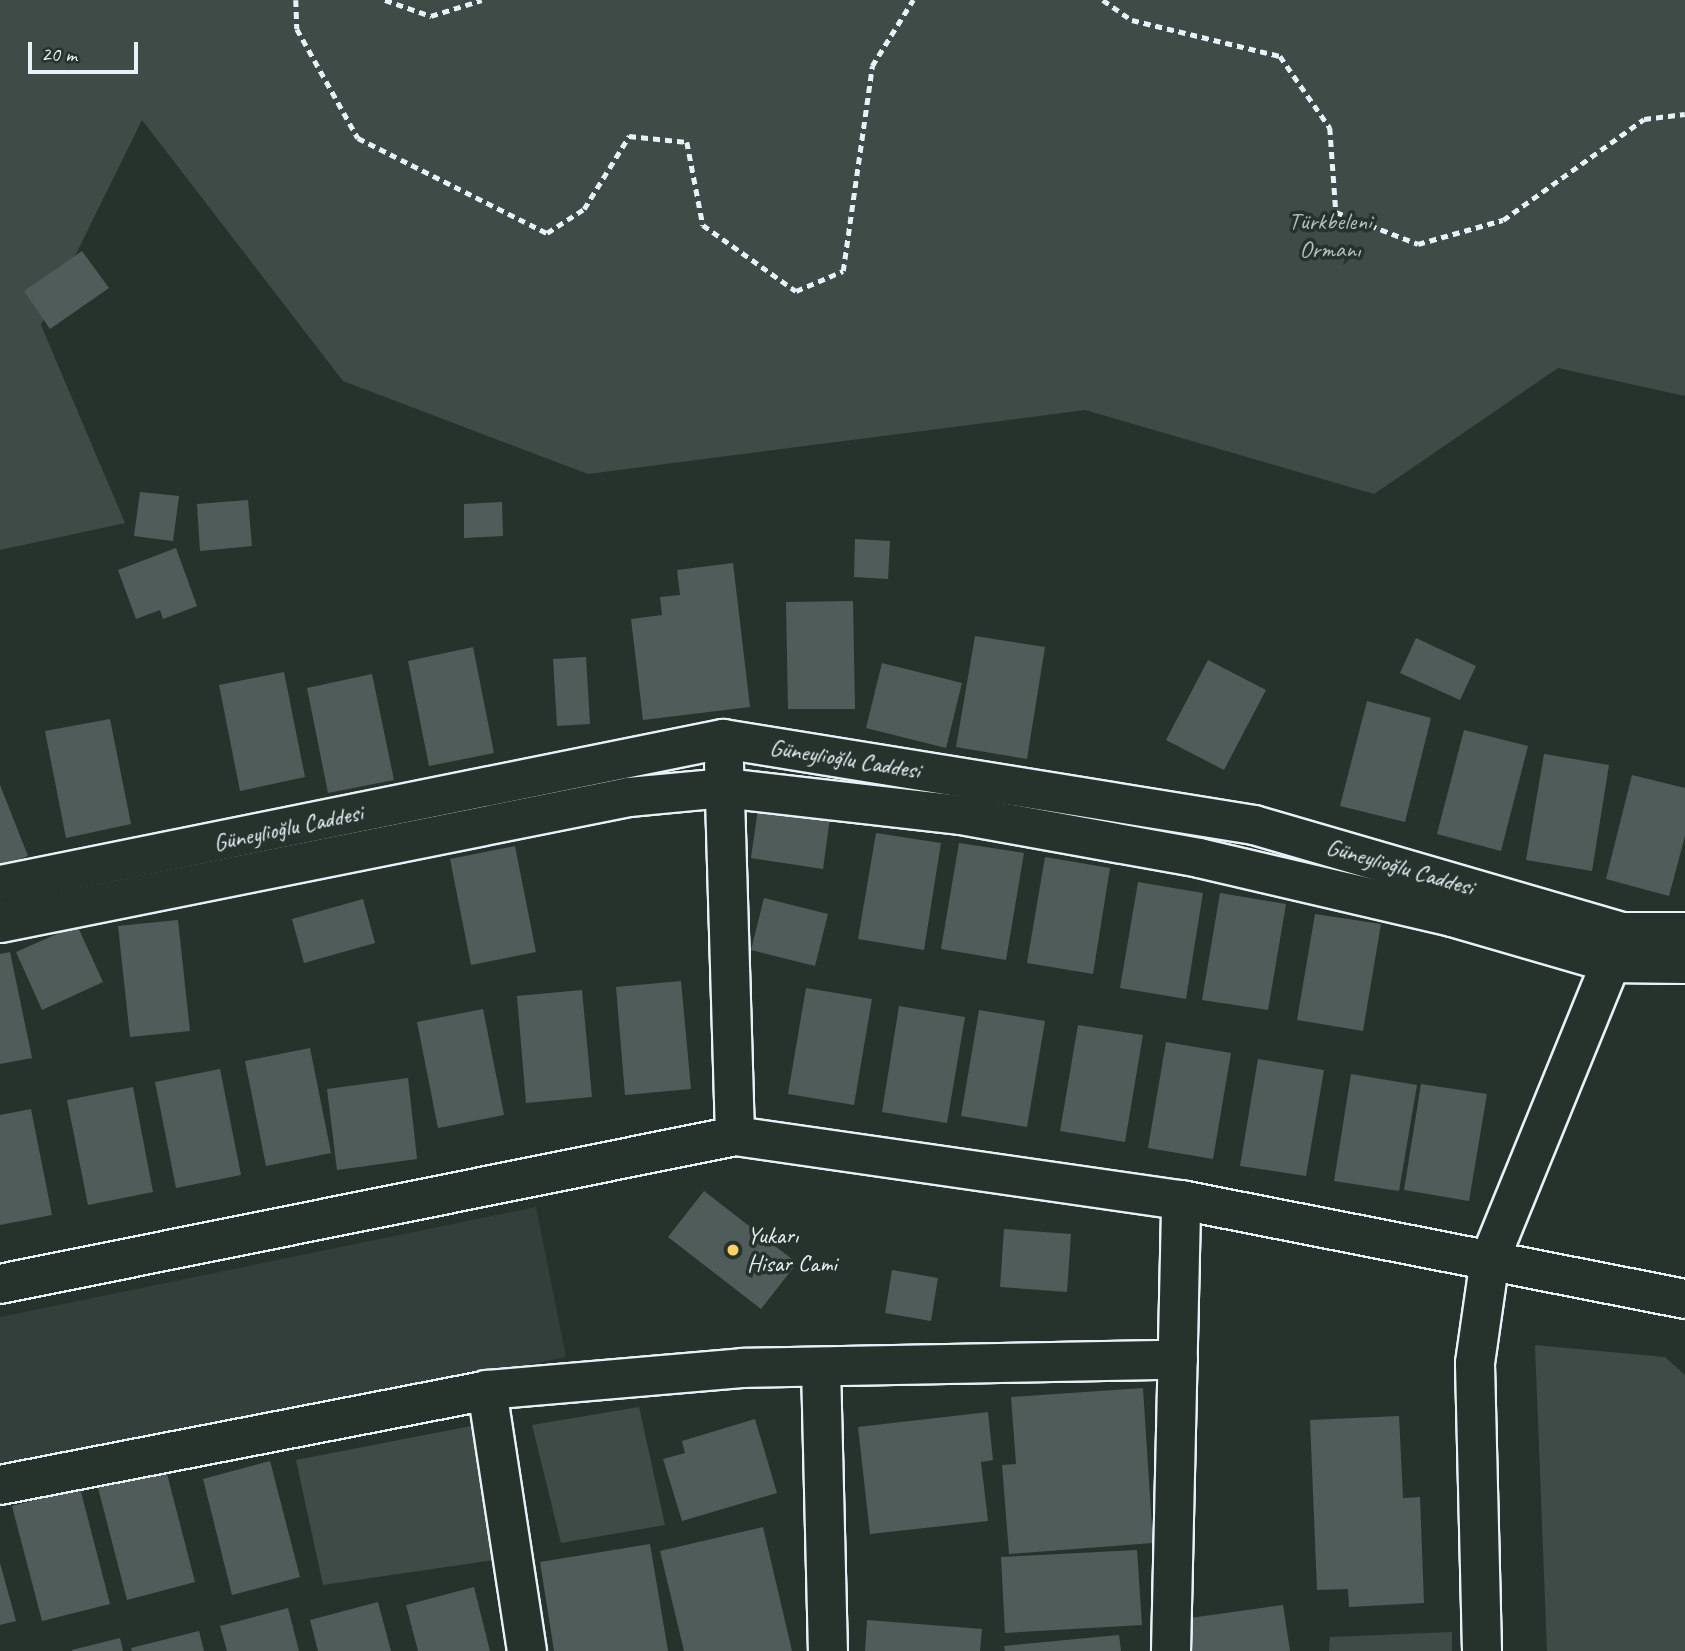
<!DOCTYPE html>
<html>
<head>
<meta charset="utf-8">
<style>
  body { margin:0 }
  #map { position:relative; width:1685px; height:1651px; overflow:hidden; background:#26332d; font-family:Caveat,sans-serif }
  div>[style] { position:absolute }
  .built>* { inset:0; background:#333f3a }
  .green>* { inset:0; background:#3e4b47 }
  .building>* { inset:0; background:#505c59 }
  .path>* { height:4.5px; margin-top:-2.25px; transform-origin:0; background:repeating-linear-gradient(90deg,#e8f1f8 0 7px,transparent 0 12px) }
  .roads { filter:drop-shadow(2px 0 #e8f1f8) drop-shadow(-2px 0 #e8f1f8) drop-shadow(0 2px #e8f1f8) drop-shadow(0 -2px #e8f1f8) }
  .minor>* { height:38px; margin:-19px; padding:0 19px; transform-origin:19px; border-radius:19px; background:#26332d }
  .dots>* { width:19px; height:19px; translate:-50% -50%; box-sizing:border-box; border:4px solid #26332d; border-radius:50% }
  span { translate:-50% -50%; white-space:nowrap; text-align:center; line-height:1.15; -webkit-text-stroke:7px #26332d; paint-order:stroke }
  .park-label { font-size:24px; color:#b5bfc3 }
  .street-label { font-size:24px; color:#e8f1f8 }
  .poi-label { font-size:24px; color:#e8f1f8 }
  .left { translate:0 -50%; text-align:left }
  .scale { position:absolute; left:28px; top:42px; width:110px; height:32px; box-sizing:border-box; border:4px solid #e8f1f8; border-top:0; padding-left:9px; font-size:21px; line-height:24px; white-space:nowrap; color:#e8f1f8; -webkit-text-stroke:5px #26332d; paint-order:stroke }
</style>
</head>
<body>
<div id="map">
  <div class="built">
    <i style="clip-path:polygon(536px 1207px,566px 1357px,0 1472px,0 1317px)"></i>
  </div>
  <div class="green">
    <i style="clip-path:polygon(0 0,1685px 0,1685px 396px,1558px 368px,1374px 494px,1085px 410px,588px 474px,343px 381px,142px 120px,41px 325px,125px 523px,0 550px)"></i>
    <i style="clip-path:polygon(1535px 1345px,1665px 1357px,1685px 1375px,1685px 1651px,1547px 1651px)"></i>
    <i style="clip-path:polygon(639px 1407px,665px 1525px,561px 1543px,532px 1425px)"></i>
    <i style="clip-path:polygon(471px 1426px,494px 1560px,323px 1585px,296px 1460px)"></i>
    <i style="clip-path:polygon(1452px 1632px,1452px 1651px,1329px 1651px,1330px 1637px)"></i>
  </div>
  <div class="building">
    <i style="clip-path:polygon(82px 251px,109px 288px,50px 329px,24px 291px)"></i>
    <i style="clip-path:polygon(140px 492px,179px 496px,173px 541px,134px 536px)"></i>
    <i style="clip-path:polygon(248px 500px,252px 546px,200px 551px,197px 504px)"></i>
    <i style="clip-path:polygon(502px 502px,503px 536px,464px 538px,464px 504px)"></i>
    <i style="clip-path:polygon(855px 539px,890px 541px,888px 579px,854px 577px)"></i>
    <i style="clip-path:polygon(176px 548px,197px 606px,163px 619px,160px 610px,136px 619px,118px 570px)"></i>
    <i style="clip-path:polygon(733px 563px,750px 707px,643px 720px,631px 619px,662px 615px,660px 597px,680px 595px,677px 570px)"></i>
    <i style="clip-path:polygon(853px 601px,855px 709px,788px 709px,786px 602px)"></i>
    <i style="clip-path:polygon(975px 636px,1045px 647px,1027px 759px,956px 747px)"></i>
    <i style="clip-path:polygon(1416px 638px,1476px 666px,1460px 700px,1400px 673px)"></i>
    <i style="clip-path:polygon(473px 647px,494px 753px,429px 766px,408px 661px)"></i>
    <i style="clip-path:polygon(586px 657px,590px 724px,557px 726px,553px 659px)"></i>
    <i style="clip-path:polygon(1208px 660px,1266px 690px,1224px 770px,1166px 740px)"></i>
    <i style="clip-path:polygon(882px 663px,962px 683px,946px 748px,866px 728px)"></i>
    <i style="clip-path:polygon(284px 672px,305px 777px,240px 791px,219px 685px)"></i>
    <i style="clip-path:polygon(372px 674px,394px 780px,328px 793px,307px 688px)"></i>
    <i style="clip-path:polygon(1367px 701px,1431px 718px,1405px 822px,1340px 806px)"></i>
    <i style="clip-path:polygon(110px 719px,131px 824px,66px 838px,45px 731px)"></i>
    <i style="clip-path:polygon(1464px 730px,1528px 746px,1501px 851px,1437px 834px)"></i>
    <i style="clip-path:polygon(1544px 754px,1609px 765px,1592px 871px,1526px 860px)"></i>
    <i style="clip-path:polygon(1632px 775px,1685px 788px,1685px 836px,1669px 896px,1606px 879px)"></i>
    <i style="clip-path:polygon(0 785px,28px 856px,0 867px)"></i>
    <i style="clip-path:polygon(758px 808px,830px 818px,823px 869px,751px 858px)"></i>
    <i style="clip-path:polygon(876px 833px,941px 843px,924px 950px,858px 939px)"></i>
    <i style="clip-path:polygon(959px 843px,1024px 853px,1006px 960px,941px 949px)"></i>
    <i style="clip-path:polygon(515px 846px,536px 952px,471px 965px,450px 859px)"></i>
    <i style="clip-path:polygon(1045px 857px,1110px 868px,1093px 974px,1027px 963px)"></i>
    <i style="clip-path:polygon(1138px 882px,1203px 893px,1186px 999px,1120px 988px)"></i>
    <i style="clip-path:polygon(1220px 893px,1286px 904px,1268px 1010px,1202px 1000px)"></i>
    <i style="clip-path:polygon(764px 898px,828px 914px,815px 966px,751px 950px)"></i>
    <i style="clip-path:polygon(363px 899px,375px 943px,304px 963px,292px 919px)"></i>
    <i style="clip-path:polygon(1315px 914px,1381px 924px,1363px 1031px,1297px 1020px)"></i>
    <i style="clip-path:polygon(178px 920px,190px 1031px,130px 1037px,118px 926px)"></i>
    <i style="clip-path:polygon(77px 925px,103px 982px,42px 1010px,16px 952px)"></i>
    <i style="clip-path:polygon(10px 952px,32px 1058px,0 1064px,0 954px)"></i>
    <i style="clip-path:polygon(681px 981px,691px 1089px,625px 1095px,616px 987px)"></i>
    <i style="clip-path:polygon(806px 988px,872px 999px,854px 1105px,788px 1094px)"></i>
    <i style="clip-path:polygon(582px 990px,592px 1097px,526px 1103px,517px 996px)"></i>
    <i style="clip-path:polygon(899px 1006px,965px 1017px,947px 1123px,882px 1112px)"></i>
    <i style="clip-path:polygon(483px 1009px,504px 1115px,438px 1128px,417px 1022px)"></i>
    <i style="clip-path:polygon(979px 1010px,1045px 1021px,1027px 1127px,961px 1116px)"></i>
    <i style="clip-path:polygon(1078px 1025px,1143px 1035px,1125px 1142px,1060px 1131px)"></i>
    <i style="clip-path:polygon(1166px 1042px,1231px 1053px,1213px 1159px,1148px 1148px)"></i>
    <i style="clip-path:polygon(310px 1048px,331px 1153px,266px 1166px,245px 1061px)"></i>
    <i style="clip-path:polygon(1258px 1059px,1324px 1070px,1306px 1176px,1240px 1166px)"></i>
    <i style="clip-path:polygon(220px 1069px,241px 1175px,176px 1188px,155px 1082px)"></i>
    <i style="clip-path:polygon(1351px 1074px,1417px 1085px,1399px 1191px,1334px 1181px)"></i>
    <i style="clip-path:polygon(408px 1078px,417px 1159px,337px 1170px,327px 1089px)"></i>
    <i style="clip-path:polygon(1421px 1084px,1487px 1094px,1469px 1201px,1404px 1190px)"></i>
    <i style="clip-path:polygon(133px 1087px,153px 1192px,88px 1205px,67px 1100px)"></i>
    <i style="clip-path:polygon(31px 1109px,52px 1215px,0 1225px,0 1115px)"></i>
    <i style="clip-path:polygon(704px 1191px,797px 1263px,761px 1309px,668px 1237px)"></i>
    <i style="clip-path:polygon(1004px 1229px,1071px 1234px,1067px 1292px,1000px 1287px)"></i>
    <i style="clip-path:polygon(892px 1270px,938px 1278px,931px 1321px,885px 1313px)"></i>
    <i style="clip-path:polygon(1143px 1388px,1153px 1543px,1009px 1554px,1002px 1465px,1016px 1464px,1011px 1397px)"></i>
    <i style="clip-path:polygon(988px 1412px,993px 1460px,981px 1462px,988px 1521px,870px 1534px,858px 1427px)"></i>
    <i style="clip-path:polygon(1399px 1416px,1403px 1498px,1420px 1497px,1424px 1603px,1349px 1607px,1348px 1589px,1317px 1590px,1310px 1420px)"></i>
    <i style="clip-path:polygon(755px 1419px,777px 1493px,682px 1521px,663px 1459px,685px 1453px,682px 1441px)"></i>
    <i style="clip-path:polygon(270px 1461px,300px 1577px,232px 1595px,203px 1479px)"></i>
    <i style="clip-path:polygon(165px 1466px,195px 1582px,127px 1600px,97px 1484px)"></i>
    <i style="clip-path:polygon(80px 1488px,110px 1604px,42px 1621px,12px 1506px)"></i>
    <i style="clip-path:polygon(763px 1527px,792px 1651px,684px 1651px,660px 1551px)"></i>
    <i style="clip-path:polygon(650px 1544px,668px 1651px,554px 1651px,540px 1562px)"></i>
    <i style="clip-path:polygon(1137px 1550px,1142px 1625px,1005px 1633px,1001px 1557px)"></i>
    <i style="clip-path:polygon(0 1563px,16px 1621px,0 1625px)"></i>
    <i style="clip-path:polygon(474px 1587px,490px 1651px,418px 1651px,406px 1605px)"></i>
    <i style="clip-path:polygon(378px 1602px,391px 1651px,318px 1651px,310px 1620px)"></i>
    <i style="clip-path:polygon(1283px 1605px,1290px 1651px,1187px 1651px,1183px 1619px)"></i>
    <i style="clip-path:polygon(288px 1608px,299px 1651px,227px 1651px,220px 1626px)"></i>
    <i style="clip-path:polygon(867px 1620px,982px 1629px,980px 1651px,865px 1651px)"></i>
    <i style="clip-path:polygon(199px 1631px,204px 1651px,132px 1651px,131px 1648px)"></i>
    <i style="clip-path:polygon(1119px 1635px,1121px 1651px,1005px 1651px,1004px 1646px)"></i>
    <i style="clip-path:polygon(120px 1638px,123px 1651px,72px 1651px,72px 1650px)"></i>
  </div>
  <div class="path">
    <i style="left:296px;top:0;width:29px;rotate:88deg"></i>
    <i style="left:297px;top:29px;width:125px;rotate:60.8deg"></i>
    <i style="left:358px;top:138px;width:212px;rotate:26.7deg"></i>
    <i style="left:547px;top:233px;width:44px;rotate:-33deg"></i>
    <i style="left:584px;top:209px;width:86px;rotate:-58.3deg"></i>
    <i style="left:629px;top:136px;width:58px;rotate:5.9deg"></i>
    <i style="left:687px;top:142px;width:85px;rotate:79.1deg"></i>
    <i style="left:703px;top:225px;width:114px;rotate:35.4deg"></i>
    <i style="left:796px;top:291px;width:51px;rotate:-23.1deg"></i>
    <i style="left:843px;top:271px;width:207px;rotate:-81.9deg"></i>
    <i style="left:872px;top:66px;width:78px;rotate:-58.2deg"></i>
    <i style="left:385px;top:0;width:49px;rotate:19.2deg"></i>
    <i style="left:431px;top:16px;width:53px;rotate:-17.4deg"></i>
    <i style="left:1103px;top:0;width:35px;rotate:35deg"></i>
    <i style="left:1132px;top:20px;width:152px;rotate:13.7deg"></i>
    <i style="left:1280px;top:56px;width:88px;rotate:55.2deg"></i>
    <i style="left:1330px;top:128px;width:84px;rotate:85.9deg"></i>
    <i style="left:1336px;top:212px;width:88px;rotate:21.3deg"></i>
    <i style="left:1418px;top:244px;width:88px;rotate:-15.8deg"></i>
    <i style="left:1503px;top:220px;width:173px;rotate:-35.6deg"></i>
    <i style="left:1644px;top:119px;width:41px;rotate:-7deg"></i>
  </div>
  <div class="roads">
    <div class="minor">
      <i style="left:724px;top:764px;width:372px;rotate:88.3deg"></i>
      <i style="left:0;top:885px;width:738px;rotate:-11.42deg"></i>
      <i style="left:723px;top:739px;width:538px;rotate:9.2deg"></i>
      <i style="left:1254px;top:825px;width:384px;rotate:16.2deg"></i>
      <i style="left:1623px;top:932px;width:62px"></i>
      <i style="left:0;top:923px;width:641px;rotate:-11.33deg"></i>
      <i style="left:629px;top:797px;width:95px;rotate:-5.4deg"></i>
      <i style="left:724px;top:788px;width:239px;rotate:6.5deg"></i>
      <i style="left:961px;top:815px;width:242px;rotate:10.2deg"></i>
      <i style="left:1199px;top:858px;width:260px;rotate:13.1deg"></i>
      <i style="left:1452px;top:917px;width:165px;rotate:16.2deg"></i>
      <i style="left:1610px;top:963px;width:75px;rotate:0.8deg"></i>
      <i style="left:0;top:1284px;width:750px;rotate:-11.38deg"></i>
      <i style="left:735px;top:1136px;width:451px;rotate:8.2deg"></i>
      <i style="left:1181px;top:1200px;width:514px;rotate:11.11deg"></i>
      <i style="left:821px;top:1367px;width:284px;rotate:88.6deg"></i>
      <i style="left:487px;top:1390px;width:257px;rotate:-4.9deg"></i>
      <i style="left:743px;top:1368px;width:435px;rotate:-1.1deg"></i>
      <i style="left:0;top:1485px;width:496px;rotate:-11deg"></i>
      <i style="left:487px;top:1390px;width:264px;rotate:81.3deg"></i>
      <i style="left:1171px;top:1651px;width:451px;rotate:-88.7deg"></i>
      <i style="left:1482px;top:1651px;width:288px;rotate:-91.4deg"></i>
      <i style="left:1475px;top:1363px;width:105px;rotate:-81.8deg"></i>
      <i style="left:1490px;top:1259px;width:344px;rotate:-67.8deg"></i>
    </div>
  </div>
  <div class="dots">
    <i style="left:733px;top:1250px;background:#ffd166"></i>
  </div>
  <div class="park-label">
    <span style="left:1330px;top:236px">Türkbeleni<br>Ormanı</span>
  </div>
  <div class="street-label">
    <span style="left:845px;top:759px;rotate:9deg">Güneylioğlu Caddesi</span>
    <span style="left:288px;top:828px;rotate:-12deg">Güneylioğlu Caddesi</span>
    <span style="left:1400px;top:867px;rotate:16deg">Güneylioğlu Caddesi</span>
  </div>
  <div class="poi-label">
    <span class="left" style="left:747px;top:1250px">Yukarı<br>Hisar Cami</span>
  </div>
  <div class="scale">20 m</div>
</div>
</body>
</html>
